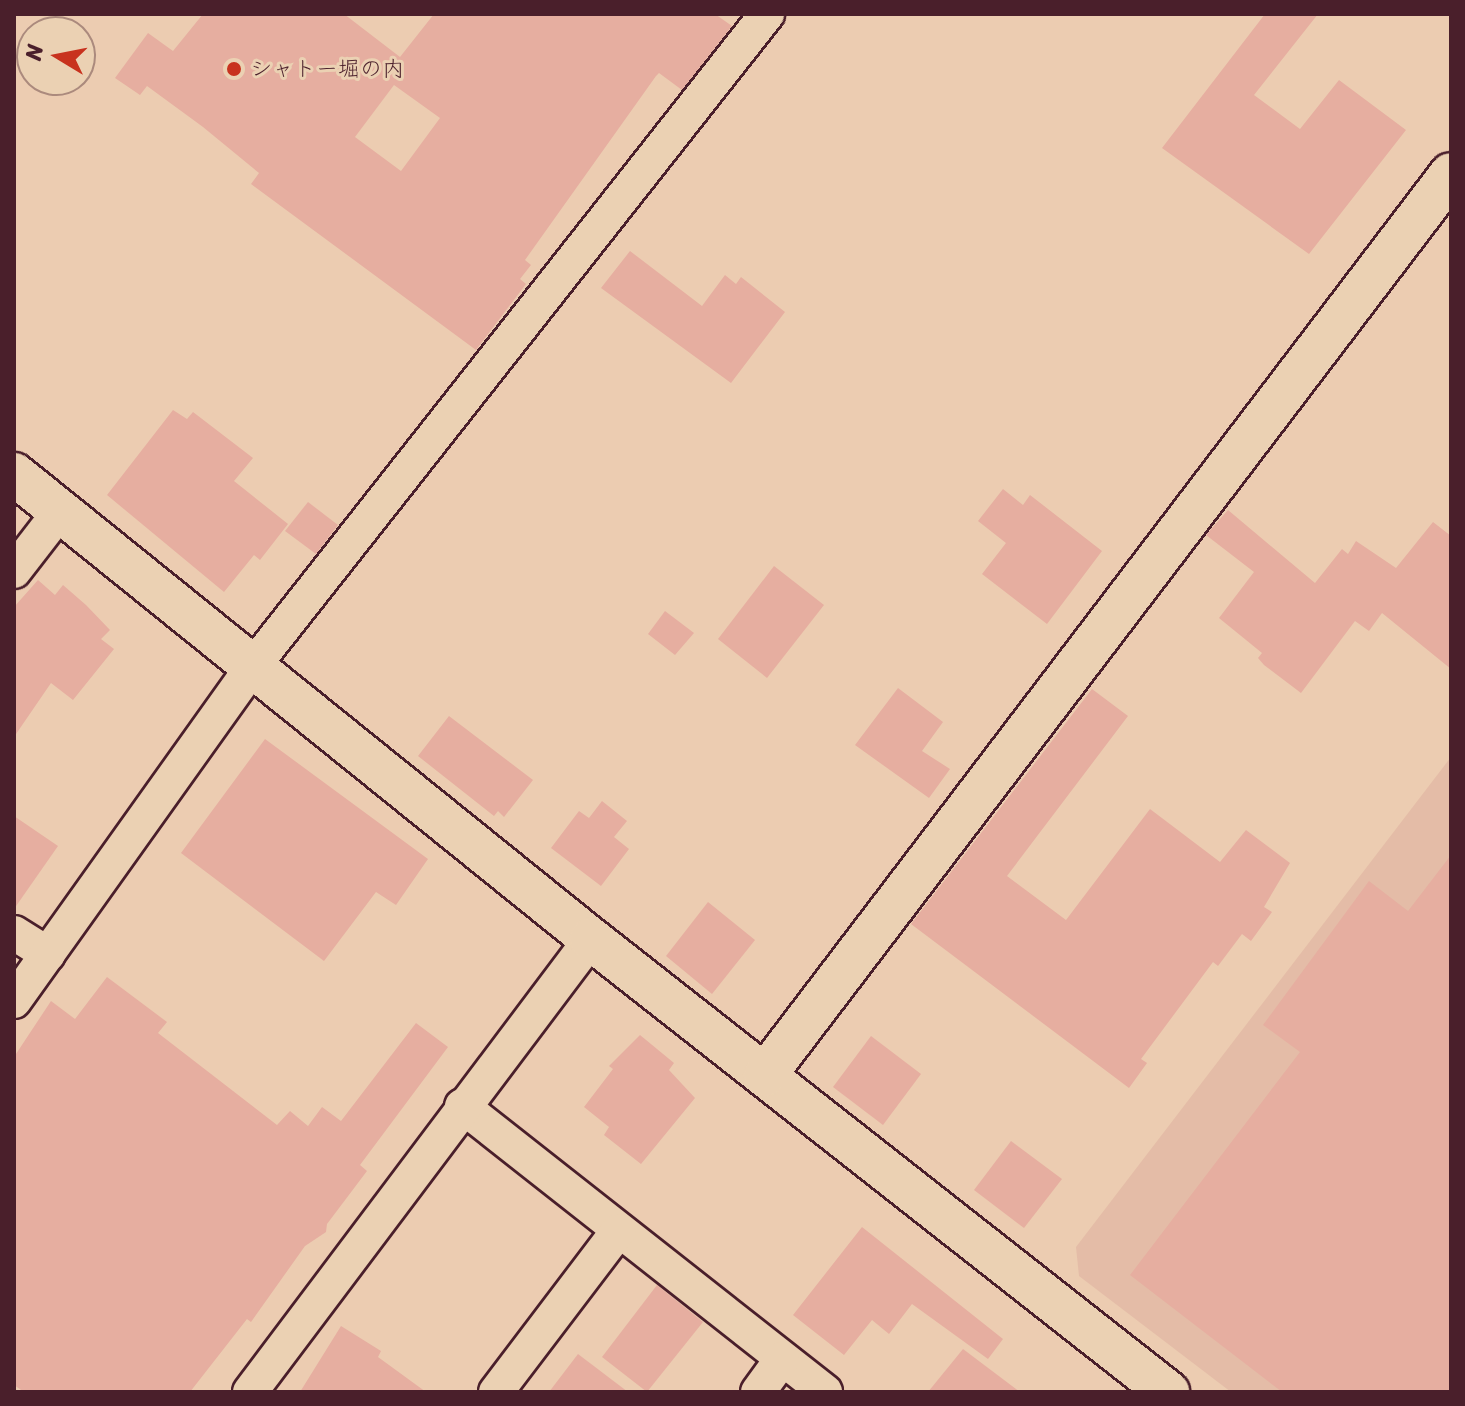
<!DOCTYPE html>
<html>
<head>
<meta charset="utf-8">
<style>
  body { margin:0 }
  #map { position:relative; width:1465px; height:1406px; overflow:hidden; background:#ecccb1; font-family:Sriracha,"Klee One",sans-serif }
  div>[style] { position:absolute }
  .built>* { inset:0; background:#e4bca7 }
  .building>* { inset:0; background:#e6aea0 }
  .roads { filter:drop-shadow(2px 0 #4a1f2b) drop-shadow(-2px 0 #4a1f2b) drop-shadow(0 2px #4a1f2b) drop-shadow(0 -2px #4a1f2b) }
  .minor>* { height:34px; margin:-17px; padding:0 17px; transform-origin:17px; border-radius:17px; background:#ebd1b3 }
  .tertiary>* { height:42px; margin:-21px; padding:0 21px; transform-origin:21px; border-radius:21px; background:#ebd1b3 }
  .dots>* { width:22px; height:22px; translate:-50% -50%; box-sizing:border-box; border:4px solid #ebd1b3; border-radius:50% }
  span { translate:-50% -50%; white-space:nowrap; text-align:center; line-height:1.15; -webkit-text-stroke:6px #ebd1b3; paint-order:stroke }
  .poi-label { font-size:22px; color:#4a1f2b }
  .left { translate:0 -50%; text-align:left }
  .frame { position:absolute; inset:0; border:16px solid #4a1f2b; pointer-events:none }
  .north { position:absolute; left:16px; top:16px; width:80px; height:80px; box-sizing:border-box; background:#ebd1b3; border:2px solid #ab8a7d; border-radius:50%; rotate:280deg; font-size:22px; font-weight:700; line-height:32px; text-align:center; color:#4a1f2b }
  .north::after { content:''; display:block; margin:auto; width:28px; height:36px; background:#c8321e; clip-path:polygon(50% 0,100% 100%,50% 72%,0 100%) }
</style>
</head>
<body>
<div id="map">
  <div class="built">
    <i style="clip-path:polygon(1451px 757px,1451px 1392px,1231px 1392px,1079px 1276px,1076px 1247px)"></i>
  </div>
  <div class="building">
    <i style="clip-path:polygon(evenodd,203px 14px,344px 14px,400px 57px,434px 14px,715px 14px,732px 26px,682px 90px,659px 73px,656px 76px,525px 260px,531px 265px,520px 279px,526px 284px,476px 350px,251px 184px,259px 173px,203px 127px,147px 86px,140px 95px,115px 78px,148px 33px,173px 51px,203px 14px,394px 85px,440px 118px,401px 171px,355px 137px,394px 85px)"></i>
    <i style="clip-path:polygon(1265px 14px,1318px 14px,1254px 95px,1300px 129px,1339px 80px,1406px 130px,1309px 254px,1162px 148px)"></i>
    <i style="clip-path:polygon(630px 251px,702px 306px,725px 275px,736px 284px,741px 277px,785px 312px,731px 383px,601px 288px)"></i>
    <i style="clip-path:polygon(173px 410px,187px 419px,193px 412px,253px 458px,234px 481px,288px 524px,260px 560px,254px 555px,224px 592px,107px 495px)"></i>
    <i style="clip-path:polygon(1003px 489px,1023px 505px,1030px 495px,1102px 551px,1047px 624px,982px 574px,1006px 543px,978px 521px)"></i>
    <i style="clip-path:polygon(308px 502px,338px 525px,316px 554px,285px 531px)"></i>
    <i style="clip-path:polygon(1228px 510px,1315px 583px,1342px 549px,1348px 554px,1356px 541px,1396px 568px,1433px 522px,1451px 536px,1451px 669px,1382px 613px,1369px 631px,1355px 621px,1301px 693px,1264px 665px,1258px 658px,1262px 653px,1219px 618px,1254px 572px,1206px 535px)"></i>
    <i style="clip-path:polygon(774px 566px,824px 605px,767px 678px,718px 639px)"></i>
    <i style="clip-path:polygon(38px 580px,55px 595px,63px 585px,86px 605px,110px 630px,101px 639px,114px 649px,73px 700px,51px 683px,14px 737px,14px 607px)"></i>
    <i style="clip-path:polygon(665px 611px,694px 633px,675px 655px,648px 634px)"></i>
    <i style="clip-path:polygon(898px 688px,943px 722px,922px 751px,950px 769px,929px 798px,855px 745px)"></i>
    <i style="clip-path:polygon(1092px 689px,1128px 716px,1007px 876px,1066px 920px,1150px 809px,1220px 862px,1246px 830px,1290px 863px,1264px 907px,1272px 912px,1251px 941px,1242px 934px,1218px 966px,1213px 962px,1141px 1059px,1147px 1063px,1129px 1088px,911px 924px)"></i>
    <i style="clip-path:polygon(449px 716px,533px 780px,504px 817px,498px 811px,494px 816px,418px 756px)"></i>
    <i style="clip-path:polygon(265px 739px,428px 859px,396px 905px,376px 892px,324px 961px,181px 853px)"></i>
    <i style="clip-path:polygon(602px 801px,627px 821px,614px 837px,629px 849px,601px 886px,551px 848px,579px 811px,589px 818px)"></i>
    <i style="clip-path:polygon(14px 816px,58px 846px,14px 909px)"></i>
    <i style="clip-path:polygon(1451px 855px,1451px 1392px,1282px 1392px,1130px 1275px,1300px 1052px,1263px 1025px,1369px 881px,1408px 911px)"></i>
    <i style="clip-path:polygon(708px 902px,755px 940px,712px 994px,666px 956px)"></i>
    <i style="clip-path:polygon(107px 977px,167px 1022px,158px 1033px,277px 1125px,290px 1111px,308px 1126px,322px 1107px,341px 1121px,416px 1023px,448px 1047px,360px 1165px,367px 1171px,327px 1224px,326px 1232px,305px 1246px,251px 1322px,247px 1319px,190px 1392px,24px 1392px,14px 1385px,14px 1057px,51px 1001px,75px 1019px)"></i>
    <i style="clip-path:polygon(640px 1035px,674px 1063px,669px 1070px,695px 1098px,641px 1164px,604px 1135px,609px 1127px,584px 1107px,613px 1069px,609px 1066px)"></i>
    <i style="clip-path:polygon(871px 1036px,921px 1074px,883px 1125px,833px 1087px)"></i>
    <i style="clip-path:polygon(1011px 1141px,1062px 1179px,1024px 1228px,974px 1190px)"></i>
    <i style="clip-path:polygon(862px 1227px,1003px 1339px,988px 1359px,912px 1304px,889px 1334px,872px 1320px,844px 1355px,793px 1315px)"></i>
    <i style="clip-path:polygon(657px 1285px,703px 1322px,647px 1392px,602px 1357px)"></i>
    <i style="clip-path:polygon(341px 1326px,381px 1351px,378px 1357px,426px 1392px,300px 1392px)"></i>
    <i style="clip-path:polygon(963px 1349px,1020px 1392px,928px 1392px)"></i>
    <i style="clip-path:polygon(578px 1354px,628px 1392px,549px 1392px)"></i>
  </div>
  <div class="roads">
    <div class="minor">
      <i style="left:14px;top:571px;width:78px;rotate:-52.3deg"></i>
      <i style="left:14px;top:933px;width:40px;rotate:32deg"></i>
      <i style="left:14px;top:1001px;width:413px;rotate:-54.5deg"></i>
      <i style="left:254px;top:665px;width:829px;rotate:-51.76deg"></i>
      <i style="left:462px;top:1106px;width:462px;rotate:38.2deg"></i>
      <i style="left:250px;top:1392px;width:567px;rotate:-53.03deg"></i>
      <i style="left:496px;top:1392px;width:202px;rotate:-52.8deg"></i>
      <i style="left:758px;top:1392px;width:41px;rotate:-54deg"></i>
    </div>
    <div class="tertiary">
      <i style="left:14px;top:474px;width:741px;rotate:38.87deg"></i>
      <i style="left:591px;top:939px;width:734px;rotate:38.14deg"></i>
      <i style="left:765px;top:1075px;width:1132px;rotate:-52.72deg"></i>
    </div>
  </div>
  <div class="dots">
    <i style="left:234px;top:69px;background:#c8321e"></i>
  </div>
  <div class="poi-label">
    <span class="left" style="left:250px;top:69px">シャトー堀の内</span>
  </div>
  <div class="frame"></div>
  <div class="north">N</div>
</div>
</body>
</html>
